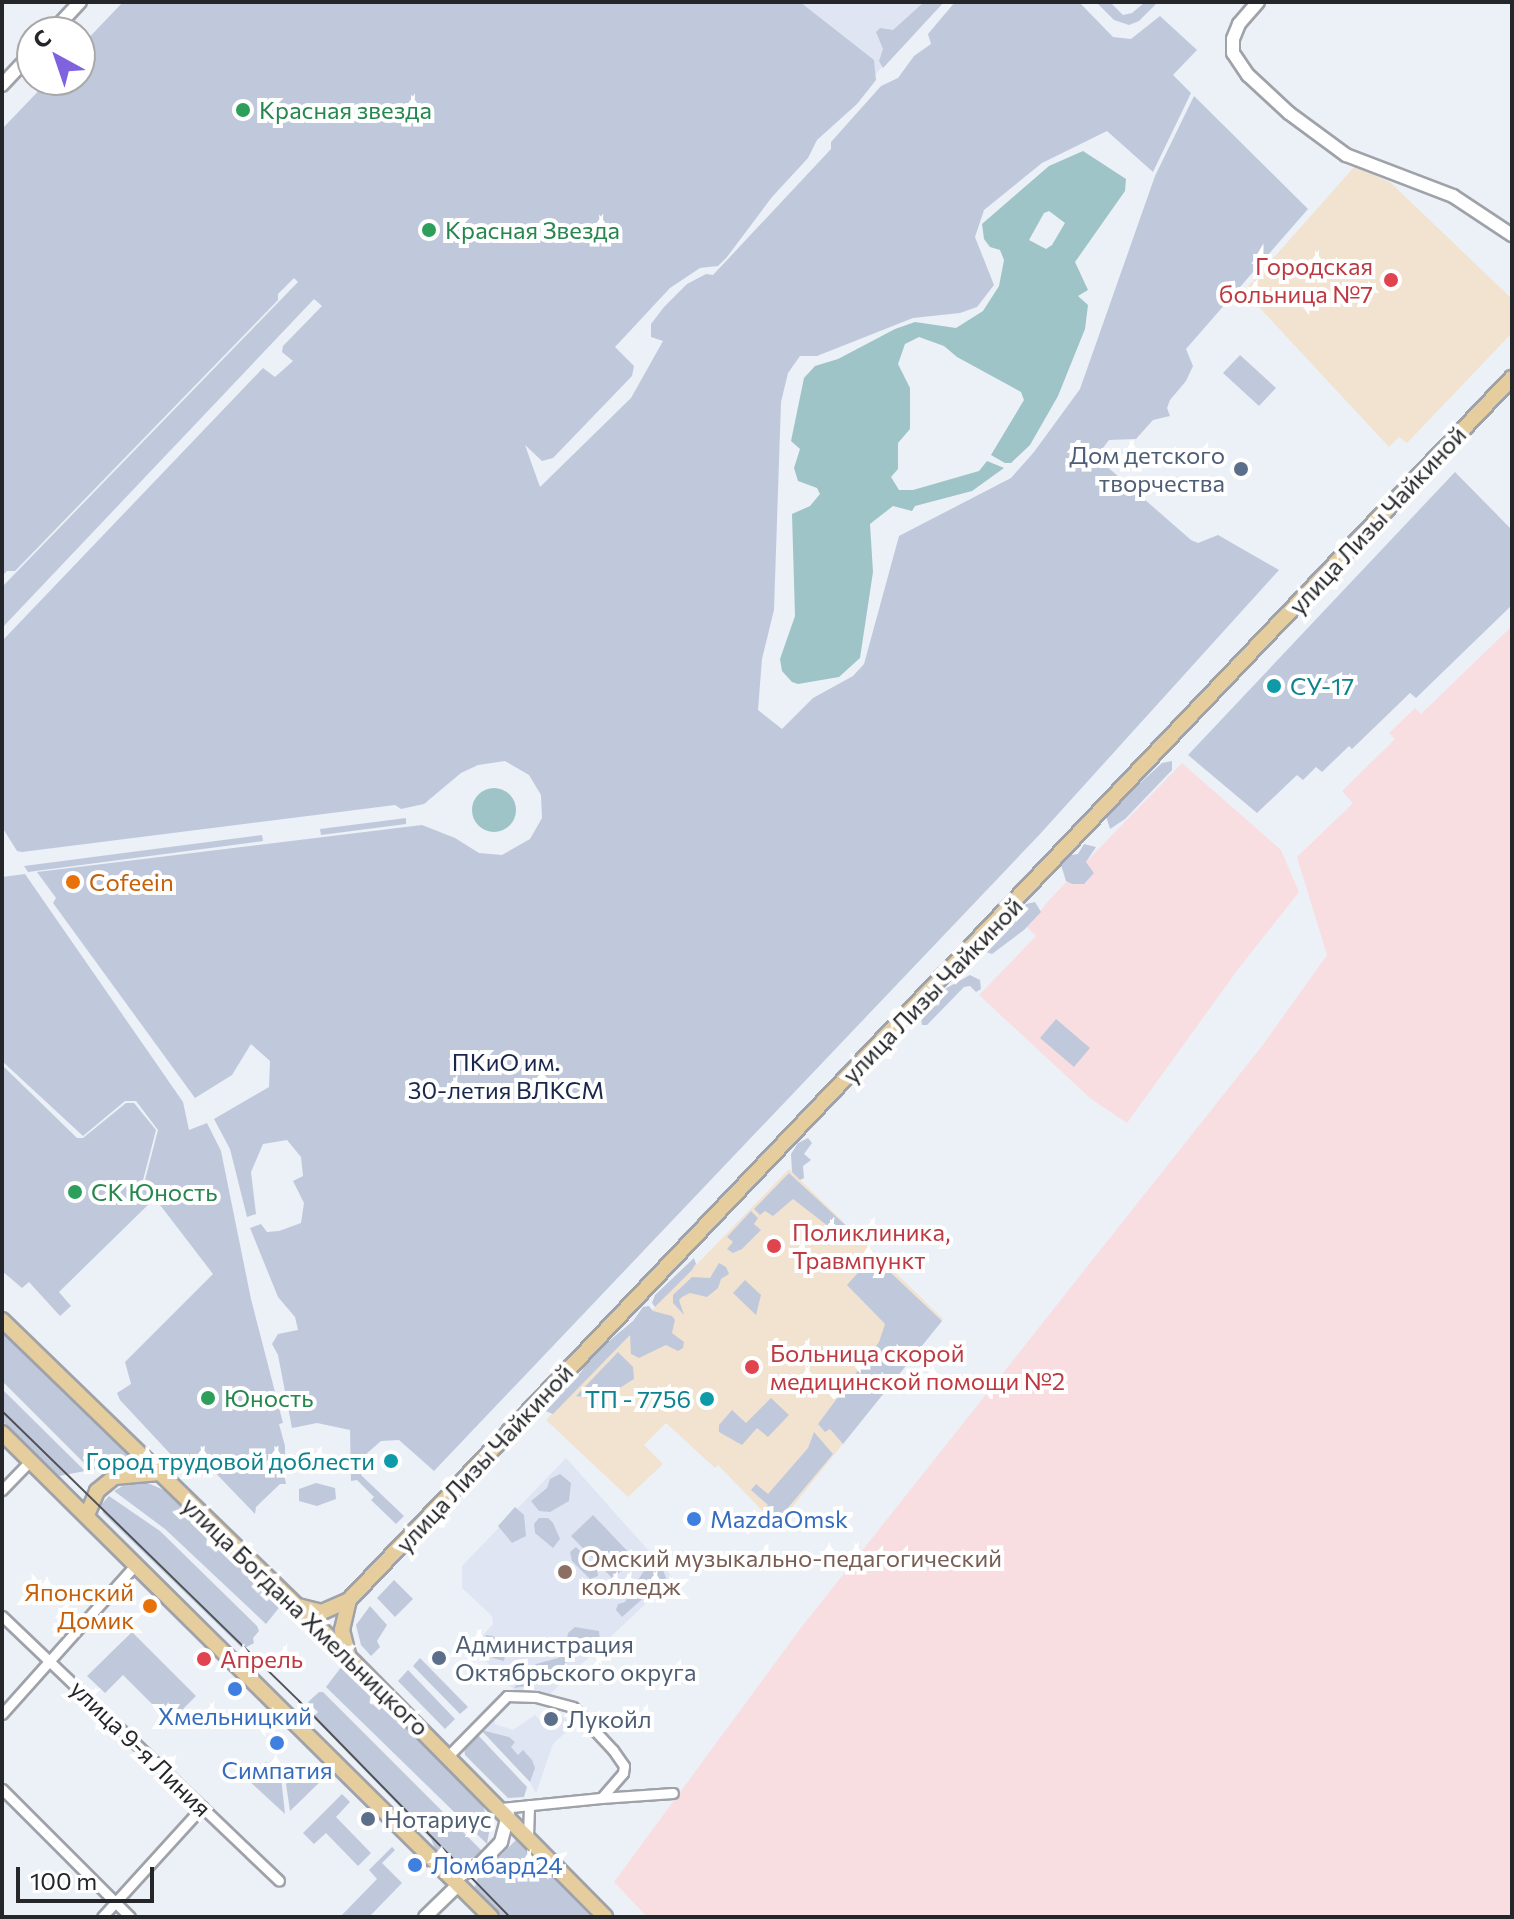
<!DOCTYPE html>
<html>
<head>
<meta charset="utf-8">
<style>
  body { margin:0 }
  #map { position:relative; width:1514px; height:1919px; overflow:hidden; background:#ecf0f7; font-family:Commissioner,sans-serif }
  div>[style] { position:absolute }
  .built>* { inset:0; background:#dfe5f3 }
  .industrial>* { inset:0; background:#f9dee1 }
  .medical>* { inset:0; background:#f2e3d0 }
  .green>* { inset:0; background:#c0c9dc }
  .water>* { inset:0; background:#9ec4c8 }
  .round { border-radius:50% }
  .roads { filter:drop-shadow(2px 0 #9fa2a9) drop-shadow(-2px 0 #9fa2a9) drop-shadow(0 2px #9fa2a9) drop-shadow(0 -2px #9fa2a9) }
  .minor>* { height:9px; margin:-4.5px; padding:0 4.5px; transform-origin:4.5px; border-radius:4.5px; background:#fff }
  .secondary>* { height:12px; margin:-6px; padding:0 6px; transform-origin:6px; border-radius:6px; background:#fff }
  .primary>* { height:14px; margin:-7px; padding:0 7px; transform-origin:7px; border-radius:7px; background:#e5cd9d }
  .tram>* { height:2px; margin:-1px; padding:0 1px; transform-origin:1px; border-radius:1px; background:#515256 }
  .dots>* { width:22px; height:22px; translate:-50% -50%; box-sizing:border-box; border:4px solid #fff; border-radius:50% }
  span { translate:-50% -50%; white-space:nowrap; text-align:center; line-height:1.15; -webkit-text-stroke:8px #fff; paint-order:stroke }
  .leisure-label { font-size:24px; color:#27864d }
  .left { translate:0 -50%; text-align:left }
  .health-label { font-size:24px; color:#be3a42 }
  .right { translate:-100% -50%; text-align:right }
  .service-label { font-size:24px; color:#4e5e75 }
  .street-label { font-size:24px; color:#252629 }
  .culture-label { font-size:24px; color:#0d838f }
  .food-label { font-size:24px; color:#c56008 }
  .park-label { font-size:24px; color:#19274c }
  .shop-label { font-size:24px; color:#366cbe }
  .education-label { font-size:24px; color:#785e54 }
  .frame { position:absolute; inset:0; border:4px solid #252629; pointer-events:none }
  .north { position:absolute; left:16px; top:16px; width:80px; height:80px; box-sizing:border-box; background:#fff; border:2px solid #a8a8a9; border-radius:50%; rotate:320deg; font-size:22px; font-weight:700; line-height:32px; text-align:center; color:#252629 }
  .north::after { content:''; display:block; margin:auto; width:28px; height:36px; background:#7f63de; clip-path:polygon(50% 0,100% 100%,50% 72%,0 100%) }
  .scale { position:absolute; left:16px; top:1867px; width:138px; height:36px; box-sizing:border-box; border:4px solid #252629; border-top:0; padding-left:10px; font-size:24px; line-height:28px; white-space:nowrap; color:#252629; -webkit-text-stroke:6px #fff; paint-order:stroke }
</style>
</head>
<body>
<div id="map">
  <div class="built">
    <i style="clip-path:polygon(794px 2px,942px 2px,871px 79px)"></i>
    <i style="clip-path:polygon(566px 1458px,673px 1578px,549px 1695px,516px 1692px,472px 1647px,493px 1624px,492px 1616px,462px 1588px,462px 1566px)"></i>
    <i style="clip-path:polygon(558px 1713px,567px 1720px,562px 1725px,568px 1730px,553px 1744px,536px 1793px,530px 1782px,481px 1730px,494px 1719px,495px 1724px,513px 1730px,535px 1715px,544px 1724px)"></i>
  </div>
  <div class="industrial">
    <i style="clip-path:polygon(1512px 626px,1512px 1917px,647px 1917px,614px 1882px,800px 1629px,1262px 1046px,1327px 955px,1297px 857px,1353px 803px,1342px 791px,1395px 739px,1389px 733px,1415px 708px,1421px 714px)"></i>
    <i style="clip-path:polygon(1182px 763px,1281px 850px,1299px 892px,1239px 968px,1127px 1123px,1091px 1099px,979px 995px,1036px 936px,1027px 927px,1049px 900px)"></i>
  </div>
  <div class="medical">
    <i style="clip-path:polygon(1355px 166px,1391px 183px,1512px 299px,1512px 333px,1407px 443px,1399px 437px,1389px 447px,1244px 291px)"></i>
    <i style="clip-path:polygon(789px 1169px,943px 1319px,777px 1526px,718px 1465px,715px 1468px,666px 1423px,644px 1445px,663px 1464px,628px 1497px,546px 1420px)"></i>
  </div>
  <div class="green">
    <i style="clip-path:polygon(123px 2px,800px 2px,874px 60px,876px 80px,857px 104px,817px 140px,808px 158px,772px 197px,727px 257px,718px 266px,700px 268px,670px 288px,615px 347px,634px 366px,632px 376px,553px 458px,542px 461px,525px 445px,540px 487px,631px 398px,663px 341px,651px 337px,651px 324px,664px 307px,687px 284px,706px 274px,713px 275px,831px 149px,831px 142px,881px 86px,898px 78px,914px 56px,931px 44px,928px 34px,955px 2px,1079px 2px,1113px 37px,1131px 39px,1160px 16px,1197px 50px,1173px 75px,1191px 93px,1153px 172px,1107px 131px,1042px 163px,984px 210px,975px 237px,994px 285px,977px 307px,960px 313px,913px 318px,817px 356px,800px 356px,788px 373px,781px 402px,774px 610px,762px 659px,758px 710px,782px 729px,813px 698px,853px 676px,864px 664px,899px 536px,1011px 478px,1034px 452px,1080px 389px,1155px 176px,1194px 96px,1308px 209px,1186px 349px,1193px 366px,1186px 381px,1170px 400px,1167px 408px,1170px 416px,1153px 420px,1136px 439px,1109px 440px,1096px 457px,1191px 540px,1198px 543px,1218px 535px,1279px 570px,1040px 834px,434px 1471px,399px 1440px,381px 1441px,365px 1455px,372px 1463px,361px 1475px,404px 1516px,396px 1524px,371px 1500px,374px 1497px,357px 1480px,351px 1481px,350px 1430px,317px 1423px,292px 1428px,278px 1355px,272px 1344px,278px 1334px,298px 1330px,295px 1317px,278px 1297px,250px 1228px,261px 1224px,267px 1232px,279px 1231px,301px 1223px,304px 1203px,293px 1181px,303px 1176px,301px 1157px,287px 1140px,263px 1144px,251px 1172px,256px 1214px,247px 1217px,230px 1149px,214px 1119px,269px 1087px,270px 1061px,251px 1044px,232px 1075px,195px 1098px,53px 903px,56px 898px,37px 872px,422px 825px,455px 838px,479px 853px,502px 855px,530px 839px,542px 818px,541px 795px,529px 775px,505px 761px,478px 765px,461px 773px,424px 804px,401px 809px,395px 805px,22px 852px,17px 851px,2px 827px,2px 641px,263px 368px,275px 377px,293px 361px,282px 352px,283px 346px,322px 306px,314px 299px,2px 628px,2px 587px,298px 282px,294px 278px,278px 294px,278px 300px,15px 571px,7px 571px,2px 576px,2px 129px,49px 80px,80px 80px,80px 47px)"></i>
    <i style="clip-path:polygon(924px 2px,944px 2px,883px 68px,879px 61px,883px 49px,876px 32px,880px 28px,893px 30px)"></i>
    <i style="clip-path:polygon(1096px 2px,1110px 2px,1123px 15px,1132px 13px,1145px 2px,1158px 2px,1139px 21px,1129px 25px,1114px 20px)"></i>
    <i style="clip-path:polygon(1240px 355px,1276px 388px,1259px 406px,1223px 373px)"></i>
    <i style="clip-path:polygon(1455px 472px,1512px 530px,1512px 605px,1416px 698px,1410px 693px,1352px 749px,1349px 746px,1322px 772px,1316px 767px,1303px 780px,1297px 775px,1257px 813px,1188px 755px)"></i>
    <i style="clip-path:polygon(1172px 761px,1172px 770px,1125px 819px,1110px 829px,1106px 816px,1120px 801px,1162px 763px)"></i>
    <i style="clip-path:polygon(406px 818px,406px 824px,321px 835px,320px 829px)"></i>
    <i style="clip-path:polygon(262px 835px,263px 841px,28px 872px,24px 866px)"></i>
    <i style="clip-path:polygon(1084px 844px,1096px 847px,1086px 862px,1094px 873px,1084px 884px,1072px 884px,1066px 881px,1061px 865px,1071px 855px,1078px 854px)"></i>
    <i style="clip-path:polygon(25px 874px,183px 1102px,189px 1130px,207px 1123px,221px 1151px,251px 1299px,283px 1423px,279px 1424px,285px 1446px,285px 1457px,281px 1458px,286px 1484px,280px 1484px,256px 1507px,255px 1514px,205px 1462px,189px 1474px,120px 1400px,117px 1393px,131px 1384px,125px 1362px,213px 1274px,144px 1184px,158px 1130px,136px 1101px,125px 1101px,83px 1136px,2px 1061px,2px 877px)"></i>
    <i style="clip-path:polygon(1035px 902px,1041px 912px,1024px 930px,992px 954px,986px 952px,985px 942px,991px 935px,1001px 932px,1026px 904px)"></i>
    <i style="clip-path:polygon(970px 975px,980px 980px,981px 989px,976px 992px,970px 986px,964px 987px,927px 1025px,922px 1025px,921px 1017px,929px 1007px,939px 1005px,943px 990px)"></i>
    <i style="clip-path:polygon(1056px 1019px,1090px 1048px,1074px 1067px,1040px 1038px)"></i>
    <i style="clip-path:polygon(2px 1065px,77px 1138px,83px 1138px,126px 1103px,134px 1103px,156px 1130px,142px 1184px,153px 1200px,59px 1292px,71px 1306px,60px 1316px,29px 1282px,22px 1288px,2px 1271px)"></i>
    <i style="clip-path:polygon(808px 1138px,812px 1143px,804px 1154px,811px 1160px,803px 1166px,804px 1178px,800px 1180px,792px 1172px,791px 1154px,798px 1143px)"></i>
    <i style="clip-path:polygon(789px 1173px,854px 1233px,837px 1233px,793px 1199px,773px 1216px,765px 1211px,760px 1215px,754px 1209px)"></i>
    <i style="clip-path:polygon(751px 1211px,758px 1218px,754px 1224px,761px 1230px,742px 1249px,733px 1253px,727px 1249px,733px 1242px,727px 1237px)"></i>
    <i style="clip-path:polygon(873px 1256px,942px 1321px,843px 1444px,830px 1429px,825px 1432px,818px 1424px,879px 1342px,885px 1324px,847px 1285px)"></i>
    <i style="clip-path:polygon(694px 1258px,696px 1264px,691px 1271px,655px 1307px,652px 1303px,655px 1295px)"></i>
    <i style="clip-path:polygon(719px 1263px,726px 1267px,729px 1274px,721px 1279px,718px 1288px,707px 1297px,690px 1293px,682px 1297px,679px 1300px,684px 1315px,673px 1303px,673px 1295px,692px 1277px,710px 1278px)"></i>
    <i style="clip-path:polygon(745px 1280px,761px 1295px,756px 1315px,733px 1293px)"></i>
    <i style="clip-path:polygon(649px 1306px,653px 1311px,672px 1316px,675px 1320px,672px 1333px,684px 1342px,683px 1348px,678px 1351px,666px 1345px,639px 1358px,631px 1354px,630px 1335px,553px 1414px,543px 1410px,581px 1372px,591px 1356px,633px 1321px,643px 1307px)"></i>
    <i style="clip-path:polygon(2px 1330px,132px 1456px,133px 1461px,91px 1470px,2px 1381px)"></i>
    <i style="clip-path:polygon(618px 1352px,633px 1367px,634px 1379px,615px 1391px,589px 1398px,576px 1396px)"></i>
    <i style="clip-path:polygon(2px 1389px,85px 1471px,59px 1476px,3px 1422px)"></i>
    <i style="clip-path:polygon(771px 1398px,789px 1415px,768px 1437px,757px 1428px,742px 1445px,719px 1432px,719px 1425px,732px 1410px,746px 1423px)"></i>
    <i style="clip-path:polygon(814px 1432px,833px 1454px,777px 1521px,764px 1510px,768px 1505px,751px 1490px,756px 1484px,768px 1494px,808px 1448px)"></i>
    <i style="clip-path:polygon(560px 1474px,571px 1483px,569px 1501px,550px 1512px,539px 1511px,531px 1501px,547px 1488px,550px 1479px)"></i>
    <i style="clip-path:polygon(143px 1481px,164px 1490px,282px 1604px,266px 1624px,165px 1529px,114px 1491px,124px 1485px)"></i>
    <i style="clip-path:polygon(316px 1483px,335px 1488px,336px 1499px,317px 1506px,299px 1501px,299px 1489px)"></i>
    <i style="clip-path:polygon(109px 1496px,160px 1531px,257px 1626px,259px 1631px,253px 1638px,254px 1643px,243px 1649px,103px 1513px,101px 1505px)"></i>
    <i style="clip-path:polygon(515px 1507px,524px 1515px,526px 1536px,512px 1543px,498px 1526px)"></i>
    <i style="clip-path:polygon(593px 1515px,634px 1558px,613px 1579px,571px 1536px)"></i>
    <i style="clip-path:polygon(539px 1518px,548px 1518px,553px 1523px,560px 1539px,553px 1548px,535px 1533px,534px 1524px)"></i>
    <i style="clip-path:polygon(576px 1547px,597px 1568px,598px 1576px,590px 1579px,572px 1561px,570px 1552px)"></i>
    <i style="clip-path:polygon(656px 1566px,663px 1570px,666px 1578px,622px 1617px,616px 1610px,618px 1604px,625px 1602px,643px 1572px)"></i>
    <i style="clip-path:polygon(394px 1580px,413px 1599px,395px 1617px,377px 1598px)"></i>
    <i style="clip-path:polygon(370px 1606px,387px 1625px,377px 1641px,380px 1647px,371px 1656px,361px 1645px,356px 1625px)"></i>
    <i style="clip-path:polygon(575px 1627px,599px 1631px,600px 1642px,574px 1655px,546px 1683px,514px 1688px,536px 1664px,558px 1658px,565px 1650px,568px 1633px)"></i>
    <i style="clip-path:polygon(132px 1632px,196px 1696px,170px 1722px,123px 1675px,105px 1693px,87px 1676px)"></i>
    <i style="clip-path:polygon(486px 1635px,493px 1636px,506px 1650px,504px 1661px,493px 1658px,483px 1649px)"></i>
    <i style="clip-path:polygon(420px 1658px,468px 1707px,460px 1714px,413px 1666px)"></i>
    <i style="clip-path:polygon(342px 1666px,482px 1803px,490px 1827px,487px 1844px,326px 1687px)"></i>
    <i style="clip-path:polygon(408px 1670px,455px 1719px,445px 1729px,398px 1681px)"></i>
    <i style="clip-path:polygon(319px 1692px,323px 1692px,482px 1851px,476px 1857px,459px 1860px,446px 1860px,437px 1853px,431px 1839px,313px 1717px,318px 1712px,308px 1702px)"></i>
    <i style="clip-path:polygon(481px 1730px,509px 1737px,515px 1742px,511px 1747px,518px 1755px,523px 1750px,532px 1760px,535px 1768px,530px 1782px)"></i>
    <i style="clip-path:polygon(477px 1734px,527px 1787px,524px 1797px,508px 1798px,465px 1755px,464px 1748px)"></i>
    <i style="clip-path:polygon(266px 1762px,281px 1777px,285px 1814px,248px 1780px)"></i>
    <i style="clip-path:polygon(306px 1763px,323px 1779px,290px 1811px,286px 1784px)"></i>
    <i style="clip-path:polygon(342px 1794px,350px 1802px,336px 1817px,371px 1853px,358px 1866px,326px 1833px,314px 1844px,303px 1833px)"></i>
    <i style="clip-path:polygon(517px 1839px,591px 1917px,499px 1917px,474px 1891px,477px 1879px)"></i>
    <i style="clip-path:polygon(392px 1847px,395px 1850px,382px 1863px,402px 1883px,369px 1917px,340px 1917px,377px 1879px,369px 1870px)"></i>
  </div>
  <div class="water">
    <i style="clip-path:polygon(evenodd,1083px 151px,1126px 179px,1125px 191px,1075px 262px,1088px 290px,1078px 296px,1088px 305px,1085px 329px,1058px 396px,1030px 445px,1011px 463px,1005px 463px,991px 455px,1024px 400px,1021px 392px,957px 357px,944px 346px,919px 337px,905px 344px,898px 364px,910px 388px,910px 429px,898px 443px,898px 469px,891px 477px,899px 490px,913px 490px,979px 471px,987px 461px,1004px 468px,972px 491px,915px 506px,912px 511px,893px 506px,870px 524px,873px 572px,860px 658px,839px 677px,798px 684px,792px 682px,782px 671px,780px 659px,795px 616px,792px 514px,810px 506px,820px 494px,817px 488px,798px 481px,794px 468px,800px 449px,791px 441px,804px 378px,815px 366px,838px 359px,895px 329px,915px 322px,956px 328px,983px 311px,999px 286px,1004px 260px,1000px 250px,990px 247px,984px 239px,982px 224px,1049px 166px,1083px 151px,1049px 211px,1065px 223px,1052px 245px,1046px 249px,1029px 240px,1044px 213px,1049px 211px)"></i>
    <i class="round" style="left:472px;top:788px;width:44px;height:44px"></i>
  </div>
  <div class="roads">
    <div class="minor">
      <i style="left:2px;top:1490px;width:42px;rotate:-46deg"></i>
      <i style="left:2px;top:1616px;width:383px;rotate:43.7deg"></i>
      <i style="left:2px;top:1714px;width:201px;rotate:-48.2deg"></i>
      <i style="left:448px;top:1756px;width:84px;rotate:-45.5deg"></i>
      <i style="left:507px;top:1696px;width:29px;rotate:2deg"></i>
      <i style="left:536px;top:1697px;width:38px;rotate:15deg"></i>
      <i style="left:573px;top:1707px;width:59px;rotate:47.1deg"></i>
      <i style="left:613px;top:1750px;width:19px;rotate:55deg"></i>
      <i style="left:624px;top:1766px;width:7px;rotate:98deg"></i>
      <i style="left:623px;top:1773px;width:33px;rotate:131deg"></i>
      <i style="left:601px;top:1798px;width:100px;rotate:174.3deg"></i>
      <i style="left:2px;top:1789px;width:181px;rotate:45deg"></i>
      <i style="left:601px;top:1798px;width:72px;rotate:-4deg"></i>
      <i style="left:528px;top:1836px;width:31px;rotate:-88deg"></i>
      <i style="left:102px;top:1917px;width:149px;rotate:-47.7deg"></i>
    </div>
    <div class="secondary">
      <i style="left:1258px;top:2px;width:29px;rotate:131deg"></i>
      <i style="left:1239px;top:24px;width:16px;rotate:112deg"></i>
      <i style="left:1233px;top:39px;width:14px;rotate:90deg"></i>
      <i style="left:1233px;top:53px;width:27px;rotate:56deg"></i>
      <i style="left:1248px;top:75px;width:56px;rotate:42.8deg"></i>
      <i style="left:1289px;top:113px;width:71px;rotate:36.4deg"></i>
      <i style="left:1346px;top:155px;width:115px;rotate:21deg"></i>
      <i style="left:1453px;top:196px;width:71px;rotate:33.5deg"></i>
      <i style="left:52px;top:32px;width:41px;rotate:-47deg"></i>
      <i style="left:2px;top:85px;width:44px;rotate:-46.8deg"></i>
      <i style="left:443px;top:1868px;width:20px;rotate:18deg"></i>
      <i style="left:462px;top:1874px;width:19px;rotate:-28deg"></i>
      <i style="left:479px;top:1865px;width:32px;rotate:-46deg"></i>
      <i style="left:501px;top:1842px;width:28px;rotate:-75deg"></i>
      <i style="left:425px;top:1917px;width:47px;rotate:-44.1deg"></i>
    </div>
    <div class="primary">
      <i style="left:2px;top:1320px;width:467px;rotate:44.1deg"></i>
      <i style="left:337px;top:1645px;width:382px;rotate:45.4deg"></i>
      <i style="left:2px;top:1433px;width:688px;rotate:44.71deg"></i>
      <i style="left:87px;top:1515px;width:26px;rotate:-67deg"></i>
      <i style="left:97px;top:1491px;width:22px;rotate:-39deg"></i>
      <i style="left:114px;top:1477px;width:46px;rotate:-5deg"></i>
      <i style="left:298px;top:1606px;width:25px;rotate:14deg"></i>
      <i style="left:322px;top:1612px;width:30px;rotate:-24deg"></i>
      <i style="left:349px;top:1600px;width:1687px;rotate:-46.42deg"></i>
      <i style="left:348px;top:1654px;width:25px;rotate:-104deg"></i>
      <i style="left:342px;top:1630px;width:31px;rotate:-77deg"></i>
    </div>
  </div>
  <div class="tram">
    <i style="left:2px;top:1411px;width:415px;rotate:44.3deg"></i>
    <i style="left:299px;top:1701px;width:302px;rotate:45.7deg"></i>
  </div>
  <div class="dots">
    <i style="left:243px;top:110px;background:#2e9e5b"></i>
    <i style="left:429px;top:230px;background:#2e9e5b"></i>
    <i style="left:1391px;top:280px;background:#e0444e"></i>
    <i style="left:1241px;top:469px;background:#5c6f8a"></i>
    <i style="left:1274px;top:686px;background:#0f9aa8"></i>
    <i style="left:73px;top:882px;background:#e8710a"></i>
    <i style="left:75px;top:1192px;background:#2e9e5b"></i>
    <i style="left:774px;top:1246px;background:#e0444e"></i>
    <i style="left:752px;top:1367px;background:#e0444e"></i>
    <i style="left:208px;top:1398px;background:#2e9e5b"></i>
    <i style="left:707px;top:1399px;background:#0f9aa8"></i>
    <i style="left:391px;top:1461px;background:#0f9aa8"></i>
    <i style="left:694px;top:1519px;background:#3f7fe0"></i>
    <i style="left:565px;top:1572px;background:#8d6e63"></i>
    <i style="left:150px;top:1606px;background:#e8710a"></i>
    <i style="left:439px;top:1658px;background:#5c6f8a"></i>
    <i style="left:204px;top:1659px;background:#e0444e"></i>
    <i style="left:235px;top:1689px;background:#3f7fe0"></i>
    <i style="left:551px;top:1719px;background:#5c6f8a"></i>
    <i style="left:277px;top:1743px;background:#3f7fe0"></i>
    <i style="left:368px;top:1819px;background:#5c6f8a"></i>
    <i style="left:415px;top:1865px;background:#3f7fe0"></i>
  </div>
  <div class="leisure-label">
    <span class="left" style="left:259px;top:110px">Красная звезда</span>
    <span class="left" style="left:445px;top:230px">Красная Звезда</span>
    <span class="left" style="left:91px;top:1192px">СК Юность</span>
    <span class="left" style="left:224px;top:1398px">Юность</span>
  </div>
  <div class="health-label">
    <span class="right" style="left:1373px;top:280px">Городская<br>больница №7</span>
    <span class="left" style="left:792px;top:1246px">Поликлиника,<br>Травмпункт</span>
    <span class="left" style="left:770px;top:1367px">Больница скорой<br>медицинской помощи №2</span>
    <span class="left" style="left:220px;top:1659px">Апрель</span>
  </div>
  <div class="service-label">
    <span class="right" style="left:1225px;top:469px">Дом детского<br>творчества</span>
    <span class="left" style="left:455px;top:1658px">Администрация<br>Октябрьского округа</span>
    <span class="left" style="left:567px;top:1719px">Лукойл</span>
    <span class="left" style="left:384px;top:1819px">Нотариус</span>
  </div>
  <div class="street-label">
    <span style="left:1377px;top:520px;rotate:-47deg">улица Лизы Чайкиной</span>
    <span style="left:932px;top:990px;rotate:-46deg">улица Лизы Чайкиной</span>
    <span style="left:484px;top:1458px;rotate:-47deg">улица Лизы Чайкиной</span>
    <span style="left:306px;top:1616px;rotate:44deg">улица Богдана Хмельницкого</span>
    <span style="left:141px;top:1748px;rotate:44deg">улица 9-я Линия</span>
  </div>
  <div class="culture-label">
    <span class="left" style="left:1290px;top:686px">СУ-17</span>
    <span class="right" style="left:691px;top:1399px">ТП - 7756</span>
    <span class="right" style="left:375px;top:1461px">Город трудовой доблести</span>
  </div>
  <div class="food-label">
    <span class="left" style="left:89px;top:882px">Cofeein</span>
    <span class="right" style="left:134px;top:1606px">Японский<br>Домик</span>
  </div>
  <div class="park-label">
    <span style="left:506px;top:1076px">ПКиО им.<br>30-летия ВЛКСМ</span>
  </div>
  <div class="shop-label">
    <span class="left" style="left:710px;top:1519px">MazdaOmsk</span>
    <span style="left:235px;top:1716px">Хмельницкий</span>
    <span style="left:277px;top:1770px">Симпатия</span>
    <span class="left" style="left:431px;top:1865px">Ломбард24</span>
  </div>
  <div class="education-label">
    <span class="left" style="left:581px;top:1572px">Омский музыкально-педагогический<br>колледж</span>
  </div>
  <div class="frame"></div>
  <div class="north">С</div>
  <div class="scale">100 m</div>
</div>
</body>
</html>
